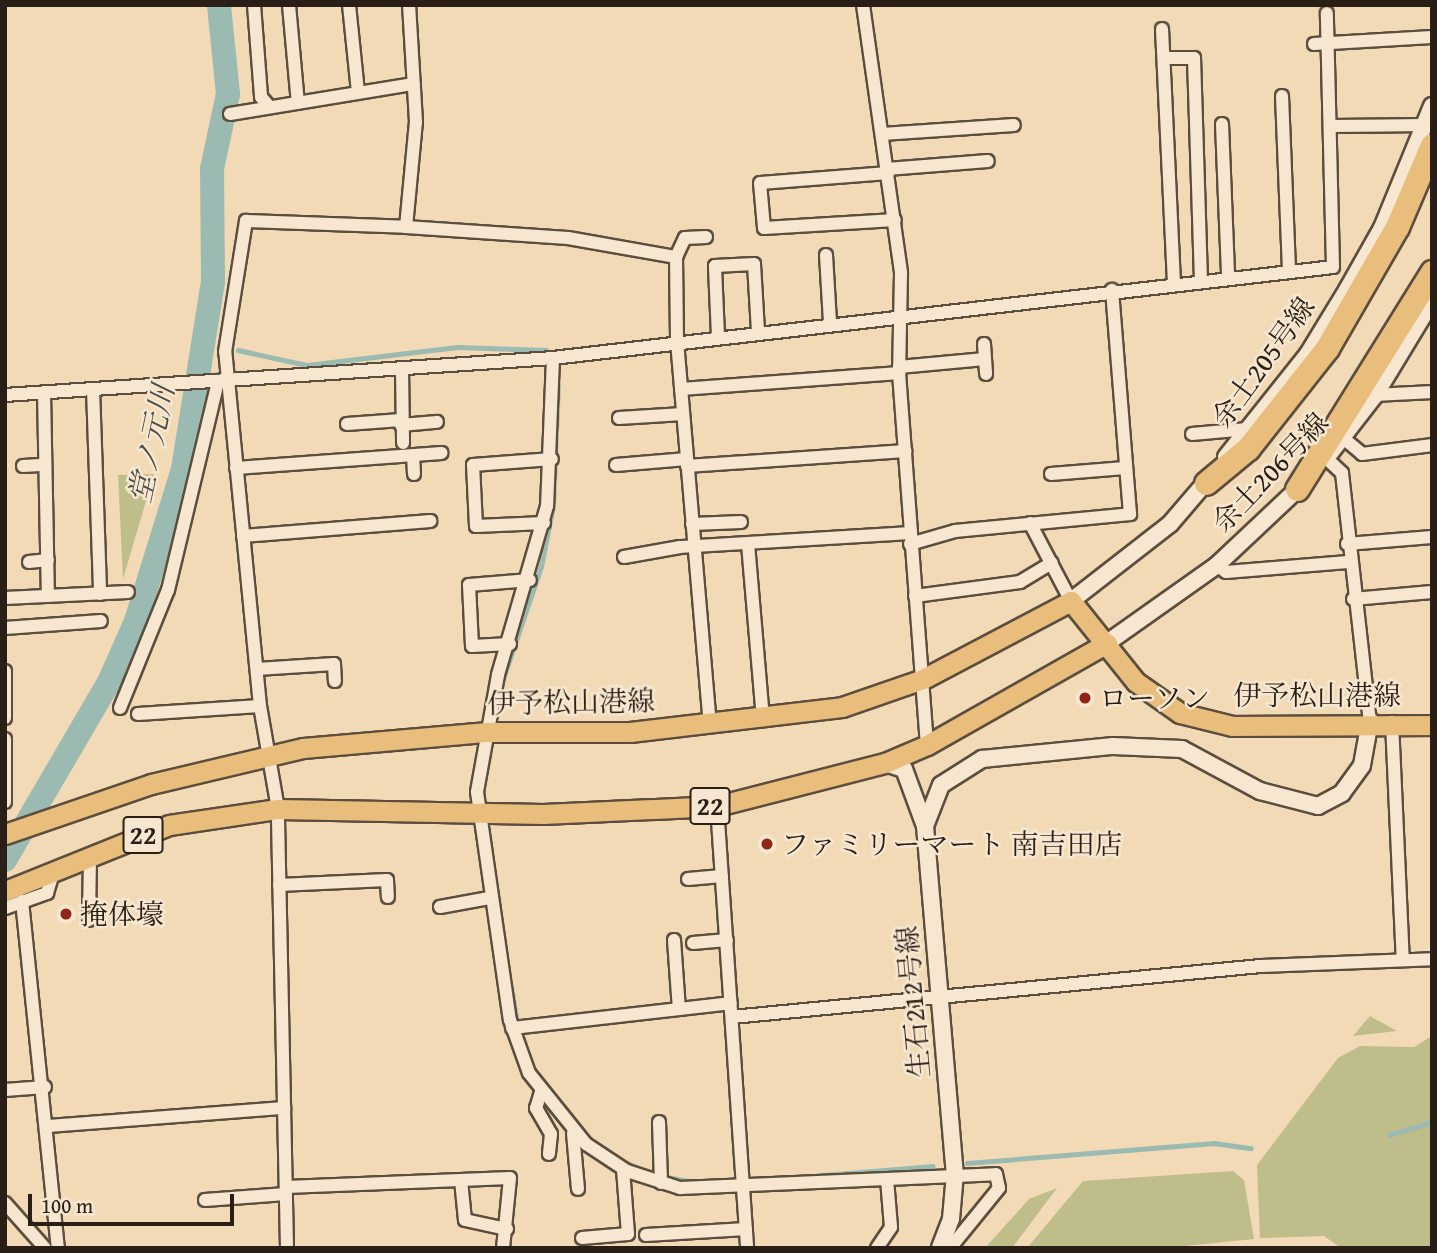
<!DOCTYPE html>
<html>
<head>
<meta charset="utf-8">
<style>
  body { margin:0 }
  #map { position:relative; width:1437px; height:1253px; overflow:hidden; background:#f2dab7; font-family:"Gentium Book Plus","Noto Serif JP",serif }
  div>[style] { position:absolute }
  .green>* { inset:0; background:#bfbe8b }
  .stream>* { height:4.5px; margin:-2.25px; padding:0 2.25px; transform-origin:2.25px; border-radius:2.25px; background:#9bbab1 }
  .river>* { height:24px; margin:-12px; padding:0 12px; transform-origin:12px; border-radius:12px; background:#9bbab1 }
  .roads { filter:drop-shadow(2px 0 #5c4e3e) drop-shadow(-2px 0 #5c4e3e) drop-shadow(0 2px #5c4e3e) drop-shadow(0 -2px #5c4e3e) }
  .minor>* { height:12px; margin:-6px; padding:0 6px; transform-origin:6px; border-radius:6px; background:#f7e7d0 }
  .tertiary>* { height:16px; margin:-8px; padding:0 8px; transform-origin:8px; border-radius:8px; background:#f7e7d0 }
  .primary>* { height:19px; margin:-9.5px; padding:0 9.5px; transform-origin:9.5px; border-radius:9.5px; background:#e9bd7c }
  .motorway>* { height:23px; margin:-11.5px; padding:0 11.5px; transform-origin:11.5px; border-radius:11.5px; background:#e9bd7c }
  .dots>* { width:19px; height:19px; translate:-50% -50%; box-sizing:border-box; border:4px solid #f7e7d0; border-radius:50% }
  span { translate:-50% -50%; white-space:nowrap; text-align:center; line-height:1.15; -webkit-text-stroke:5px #f7e7d0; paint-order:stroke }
  .shield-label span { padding:2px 5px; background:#f7e7d0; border:2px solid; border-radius:5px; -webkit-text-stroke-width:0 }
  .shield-label { font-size:26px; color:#2a1f16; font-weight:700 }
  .street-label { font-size:28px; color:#2a1f16 }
  .poi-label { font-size:28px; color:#2a1f16 }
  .left { translate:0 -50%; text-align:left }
  .water-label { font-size:30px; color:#4c4e44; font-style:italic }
  .frame { position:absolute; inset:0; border:7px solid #2a1f16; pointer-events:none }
  .scale { position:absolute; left:28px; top:1194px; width:206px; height:32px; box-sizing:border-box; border:4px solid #2a1f16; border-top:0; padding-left:9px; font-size:21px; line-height:24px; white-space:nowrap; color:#2a1f16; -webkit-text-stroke:5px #f7e7d0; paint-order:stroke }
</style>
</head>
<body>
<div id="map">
  <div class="green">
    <i style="clip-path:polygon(154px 474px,123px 579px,118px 475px)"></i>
    <i style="clip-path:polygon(1370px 1016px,1397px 1031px,1353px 1036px)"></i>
    <i style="clip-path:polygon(1432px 1036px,1432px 1248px,1341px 1248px,1324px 1236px,1260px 1238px,1257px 1165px,1338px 1058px,1360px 1046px,1414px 1047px)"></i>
    <i style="clip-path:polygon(1233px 1171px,1244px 1180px,1254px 1239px,1166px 1248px,1027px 1248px,1083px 1181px)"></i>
    <i style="clip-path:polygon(1057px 1188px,1012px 1248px,985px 1248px,1029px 1199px)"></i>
  </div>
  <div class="stream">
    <i style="left:238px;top:350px;width:71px;rotate:12.3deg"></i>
    <i style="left:307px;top:365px;width:151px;rotate:-6.8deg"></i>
    <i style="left:457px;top:347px;width:89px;rotate:1.9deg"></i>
    <i style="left:502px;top:682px;width:121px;rotate:-71.3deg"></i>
    <i style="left:541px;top:567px;width:62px;rotate:-78.9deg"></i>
    <i style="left:553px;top:506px;width:122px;rotate:-87.7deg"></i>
    <i style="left:511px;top:985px;width:41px;rotate:80.1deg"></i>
    <i style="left:1389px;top:1135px;width:45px;rotate:-16.8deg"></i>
    <i style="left:622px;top:1161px;width:26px;rotate:23deg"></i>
    <i style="left:967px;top:1163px;width:248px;rotate:-4.6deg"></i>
    <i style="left:1214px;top:1143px;width:37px;rotate:8deg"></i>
    <i style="left:666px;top:1177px;width:27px;rotate:10deg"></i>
    <i style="left:800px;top:1177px;width:133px;rotate:-4.7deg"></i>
  </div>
  <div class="river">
    <i style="left:5px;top:860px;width:206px;rotate:-59.7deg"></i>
    <i style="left:109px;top:682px;width:67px;rotate:-66.1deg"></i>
    <i style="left:136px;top:621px;width:159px;rotate:-72.8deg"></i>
    <i style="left:183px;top:469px;width:190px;rotate:-80.9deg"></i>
    <i style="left:213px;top:281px;width:112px;rotate:-90.5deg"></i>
    <i style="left:212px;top:169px;width:77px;rotate:-78deg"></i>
    <i style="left:228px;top:94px;width:89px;rotate:-95.8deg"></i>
  </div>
  <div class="roads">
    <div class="minor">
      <i style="left:254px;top:5px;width:92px;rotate:85.6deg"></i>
      <i style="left:261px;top:97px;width:11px;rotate:49deg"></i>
      <i style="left:289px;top:5px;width:98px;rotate:84.8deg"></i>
      <i style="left:349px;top:5px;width:87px;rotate:84.1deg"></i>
      <i style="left:863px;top:5px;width:271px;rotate:81.9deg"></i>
      <i style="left:901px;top:273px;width:100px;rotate:91.1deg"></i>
      <i style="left:899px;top:373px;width:373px;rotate:85.7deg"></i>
      <i style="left:1162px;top:29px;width:253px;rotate:87.3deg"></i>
      <i style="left:1314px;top:44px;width:118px;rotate:-3.4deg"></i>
      <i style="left:1164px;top:58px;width:30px"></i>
      <i style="left:1194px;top:58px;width:220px;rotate:88.2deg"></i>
      <i style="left:1282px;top:96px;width:174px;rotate:87.7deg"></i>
      <i style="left:230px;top:114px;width:186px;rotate:-9.3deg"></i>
      <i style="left:1222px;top:124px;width:151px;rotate:87.7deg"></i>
      <i style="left:1331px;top:126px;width:93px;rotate:-0.6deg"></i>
      <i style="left:882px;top:134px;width:132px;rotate:-3.9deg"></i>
      <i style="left:887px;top:169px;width:101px;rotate:-4.5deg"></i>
      <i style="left:888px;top:173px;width:128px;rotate:175.5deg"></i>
      <i style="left:760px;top:183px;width:45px;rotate:84.9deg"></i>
      <i style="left:764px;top:228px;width:131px;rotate:-3.5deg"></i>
      <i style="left:406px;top:227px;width:162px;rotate:3.9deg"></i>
      <i style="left:568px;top:238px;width:110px;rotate:10deg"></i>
      <i style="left:676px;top:257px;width:84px;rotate:89.3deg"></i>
      <i style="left:677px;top:341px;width:385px;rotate:85.1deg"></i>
      <i style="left:826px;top:255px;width:68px;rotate:86.6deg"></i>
      <i style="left:676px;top:257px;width:21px;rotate:-65deg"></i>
      <i style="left:685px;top:238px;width:21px;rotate:-3deg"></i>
      <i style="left:718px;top:336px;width:70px;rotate:-92.5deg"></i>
      <i style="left:715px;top:266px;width:39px;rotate:-3deg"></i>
      <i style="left:754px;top:264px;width:67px;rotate:86.6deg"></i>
      <i style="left:984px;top:344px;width:30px;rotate:86deg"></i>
      <i style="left:553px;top:358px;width:148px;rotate:92.3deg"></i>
      <i style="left:547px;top:506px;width:176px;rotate:106.2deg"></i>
      <i style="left:498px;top:675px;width:119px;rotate:100.2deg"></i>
      <i style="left:477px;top:792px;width:230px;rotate:81.8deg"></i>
      <i style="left:510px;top:1020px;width:56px;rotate:70.3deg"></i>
      <i style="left:529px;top:1073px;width:91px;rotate:51.2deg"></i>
      <i style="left:586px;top:1144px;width:49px;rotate:33.4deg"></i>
      <i style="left:627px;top:1171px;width:56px;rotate:17.8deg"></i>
      <i style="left:680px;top:1188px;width:316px;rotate:-2.5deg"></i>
      <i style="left:996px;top:1174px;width:14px;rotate:78deg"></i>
      <i style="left:999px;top:1188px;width:77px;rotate:129.2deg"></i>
      <i style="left:899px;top:367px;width:86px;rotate:-5.3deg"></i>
      <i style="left:402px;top:368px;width:75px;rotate:89.2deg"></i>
      <i style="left:93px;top:389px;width:205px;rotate:88deg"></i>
      <i style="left:681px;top:389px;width:219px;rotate:-4.2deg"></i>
      <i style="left:44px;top:392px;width:204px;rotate:88.9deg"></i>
      <i style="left:5px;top:395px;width:549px;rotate:-3.86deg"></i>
      <i style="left:553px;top:358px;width:785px;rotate:-6.65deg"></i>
      <i style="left:1333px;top:267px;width:254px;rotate:-91.4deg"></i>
      <i style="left:1375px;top:395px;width:57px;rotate:-3deg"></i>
      <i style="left:619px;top:418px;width:64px;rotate:-3.6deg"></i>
      <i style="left:347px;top:424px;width:54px;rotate:-4.2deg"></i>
      <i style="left:401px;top:425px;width:36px;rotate:-5deg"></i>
      <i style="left:1192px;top:434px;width:56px;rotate:-5.1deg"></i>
      <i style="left:1342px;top:437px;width:26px;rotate:40deg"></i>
      <i style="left:1362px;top:454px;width:71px;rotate:-7.3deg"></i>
      <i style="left:413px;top:455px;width:19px;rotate:87deg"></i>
      <i style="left:1326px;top:458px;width:22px;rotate:43deg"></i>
      <i style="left:1342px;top:473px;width:250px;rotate:83.6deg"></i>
      <i style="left:616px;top:465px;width:71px;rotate:-4.8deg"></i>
      <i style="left:23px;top:466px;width:22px;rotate:-3deg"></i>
      <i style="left:687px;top:466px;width:219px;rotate:-3.9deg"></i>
      <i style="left:236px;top:468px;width:206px;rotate:-4.2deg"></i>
      <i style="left:1051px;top:474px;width:74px;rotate:-4.6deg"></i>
      <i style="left:544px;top:523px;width:68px;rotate:177.5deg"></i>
      <i style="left:476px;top:526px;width:61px;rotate:-92.8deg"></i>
      <i style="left:473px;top:465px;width:79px;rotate:-4.3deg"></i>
      <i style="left:1030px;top:523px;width:88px;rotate:62.3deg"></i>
      <i style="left:692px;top:524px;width:49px;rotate:-2.3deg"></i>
      <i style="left:243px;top:536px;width:188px;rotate:-4.6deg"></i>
      <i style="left:748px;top:544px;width:177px;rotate:85.1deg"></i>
      <i style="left:910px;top:544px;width:47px;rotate:-16.1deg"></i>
      <i style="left:955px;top:531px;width:176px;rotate:-5.5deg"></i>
      <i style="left:1130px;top:514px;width:225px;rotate:-94.6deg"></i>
      <i style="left:1347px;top:544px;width:85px;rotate:-4.7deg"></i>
      <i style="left:624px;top:557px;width:57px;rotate:-10.1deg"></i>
      <i style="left:680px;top:547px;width:229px;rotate:-3.5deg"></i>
      <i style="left:29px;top:562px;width:19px;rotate:-6deg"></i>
      <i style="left:1217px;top:565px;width:11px;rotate:38deg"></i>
      <i style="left:1226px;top:572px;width:122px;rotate:-4.7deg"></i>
      <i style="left:915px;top:596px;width:106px;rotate:-7.6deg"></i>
      <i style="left:1020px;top:582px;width:37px;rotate:-31deg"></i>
      <i style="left:5px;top:598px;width:123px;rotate:-2.8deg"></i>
      <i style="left:1353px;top:599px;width:79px;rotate:-5.1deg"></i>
      <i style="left:5px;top:628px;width:96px;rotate:-4.2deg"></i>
      <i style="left:510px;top:644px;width:38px;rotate:177deg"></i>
      <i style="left:472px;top:646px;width:61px;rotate:-92.8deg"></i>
      <i style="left:469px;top:585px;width:61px;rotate:-4.7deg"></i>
      <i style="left:257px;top:669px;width:77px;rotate:-3.7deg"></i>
      <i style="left:334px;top:664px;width:17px;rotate:87deg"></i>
      <i style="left:5px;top:671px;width:47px;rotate:90deg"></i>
      <i style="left:120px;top:708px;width:127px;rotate:-67.9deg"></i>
      <i style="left:168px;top:590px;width:215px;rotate:-76.5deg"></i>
      <i style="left:138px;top:714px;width:122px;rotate:-3.8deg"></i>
      <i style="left:1392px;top:722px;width:238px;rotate:87.4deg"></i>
      <i style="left:5px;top:739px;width:63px;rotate:90deg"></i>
      <i style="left:717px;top:806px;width:443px;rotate:86.1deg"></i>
      <i style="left:688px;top:879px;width:34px;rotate:-5deg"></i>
      <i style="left:279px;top:885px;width:108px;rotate:-2.7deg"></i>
      <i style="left:387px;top:880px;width:17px;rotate:87deg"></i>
      <i style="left:22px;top:901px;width:349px;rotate:84.1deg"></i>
      <i style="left:440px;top:907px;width:50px;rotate:-10.4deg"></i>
      <i style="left:5px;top:908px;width:45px;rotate:-19.7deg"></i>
      <i style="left:47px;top:893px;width:24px;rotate:-73deg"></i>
      <i style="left:89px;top:920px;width:65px;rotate:-89.1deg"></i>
      <i style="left:674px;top:940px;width:69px;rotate:85.9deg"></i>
      <i style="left:693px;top:943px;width:34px;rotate:-5deg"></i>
      <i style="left:732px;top:1017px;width:531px;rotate:-5.51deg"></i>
      <i style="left:1261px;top:966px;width:171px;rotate:-2.3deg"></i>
      <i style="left:512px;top:1028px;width:220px;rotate:-6.5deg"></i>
      <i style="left:5px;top:1090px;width:40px;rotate:-4.3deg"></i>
      <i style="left:541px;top:1092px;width:17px;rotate:107deg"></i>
      <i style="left:536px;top:1108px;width:30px;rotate:60deg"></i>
      <i style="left:551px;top:1134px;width:20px;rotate:96deg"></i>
      <i style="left:659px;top:1122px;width:61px;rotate:88.1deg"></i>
      <i style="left:48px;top:1126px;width:237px;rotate:-4.4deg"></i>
      <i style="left:573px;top:1133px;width:56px;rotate:84.9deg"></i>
      <i style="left:461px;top:1180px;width:40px;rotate:84.3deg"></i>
      <i style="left:465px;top:1220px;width:43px;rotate:12.1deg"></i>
      <i style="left:286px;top:1187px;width:224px;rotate:-2.3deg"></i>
      <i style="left:510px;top:1178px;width:70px;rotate:95.7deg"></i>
      <i style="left:205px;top:1200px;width:81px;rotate:-4.2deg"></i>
      <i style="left:5px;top:1203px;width:60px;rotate:48.4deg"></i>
      <i style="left:646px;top:1235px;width:100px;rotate:-3.4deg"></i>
      <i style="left:582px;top:1238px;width:46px;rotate:-5deg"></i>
      <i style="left:628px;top:1234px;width:65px;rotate:-94.4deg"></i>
      <i style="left:287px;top:1248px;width:439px;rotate:-91.2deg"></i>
      <i style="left:278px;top:809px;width:105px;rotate:-99.9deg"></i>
      <i style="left:260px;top:706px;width:356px;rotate:-95.6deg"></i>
      <i style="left:225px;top:352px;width:133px;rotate:-80.9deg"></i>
      <i style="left:246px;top:221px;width:160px;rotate:2.1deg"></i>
      <i style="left:406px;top:227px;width:105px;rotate:-84.6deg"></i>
      <i style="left:416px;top:122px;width:117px;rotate:-93.4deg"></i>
      <i style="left:877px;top:1248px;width:25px;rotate:-56deg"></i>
      <i style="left:891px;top:1227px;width:48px;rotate:-94.8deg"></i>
    </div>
    <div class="tertiary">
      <i style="left:1330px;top:453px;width:73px;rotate:-52.2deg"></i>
      <i style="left:1375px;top:395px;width:110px;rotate:-58.8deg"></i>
      <i style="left:1226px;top:457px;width:132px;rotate:-51.5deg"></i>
      <i style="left:1308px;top:354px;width:75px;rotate:-58.6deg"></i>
      <i style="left:1347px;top:290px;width:71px;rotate:-60.6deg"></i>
      <i style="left:1382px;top:228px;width:132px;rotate:-67.7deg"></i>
      <i style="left:1071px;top:601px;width:125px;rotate:-37.9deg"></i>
      <i style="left:1170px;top:524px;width:65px;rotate:-49.4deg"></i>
      <i style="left:1107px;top:643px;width:135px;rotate:-35.3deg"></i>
      <i style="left:1217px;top:565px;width:120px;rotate:-43.3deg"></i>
      <i style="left:885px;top:763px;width:20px;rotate:18deg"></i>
      <i style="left:904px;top:769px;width:61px;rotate:69.8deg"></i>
      <i style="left:925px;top:826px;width:349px;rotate:85.1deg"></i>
      <i style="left:955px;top:1174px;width:45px;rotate:95.1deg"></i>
      <i style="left:951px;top:1219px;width:31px;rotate:111deg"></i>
      <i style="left:925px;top:826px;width:44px;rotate:-68.7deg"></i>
      <i style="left:941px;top:785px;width:49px;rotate:-32.4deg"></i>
      <i style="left:982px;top:759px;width:132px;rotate:-5.7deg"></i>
      <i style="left:1113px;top:746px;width:69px;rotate:2.5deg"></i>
      <i style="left:1182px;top:749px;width:89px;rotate:28.3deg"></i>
      <i style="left:1260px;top:791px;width:60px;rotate:14.5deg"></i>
      <i style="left:1318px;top:806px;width:27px;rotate:-28deg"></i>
      <i style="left:1342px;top:793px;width:34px;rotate:-54deg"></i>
      <i style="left:1362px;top:765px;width:45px;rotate:-79.7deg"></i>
    </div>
    <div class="primary">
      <i style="left:5px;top:834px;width:154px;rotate:-18.9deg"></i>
      <i style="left:151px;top:784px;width:156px;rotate:-13.3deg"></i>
      <i style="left:303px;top:748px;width:185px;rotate:-5deg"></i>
      <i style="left:487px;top:732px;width:143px"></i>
      <i style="left:630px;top:732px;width:213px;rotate:-6.7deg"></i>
      <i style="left:842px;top:707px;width:86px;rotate:-19.1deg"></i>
      <i style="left:923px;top:679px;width:167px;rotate:-27.8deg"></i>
      <i style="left:1071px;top:601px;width:104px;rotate:51.3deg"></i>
      <i style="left:1136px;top:682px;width:54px;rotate:35.2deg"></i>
      <i style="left:1180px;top:713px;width:54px;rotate:14deg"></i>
      <i style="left:1232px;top:726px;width:200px;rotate:-0.3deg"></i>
      <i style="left:5px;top:891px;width:177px;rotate:-21.9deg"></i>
      <i style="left:169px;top:825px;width:110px;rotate:-8.4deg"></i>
      <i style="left:278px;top:809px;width:265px;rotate:1.1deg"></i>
      <i style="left:543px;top:814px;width:174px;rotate:-2.6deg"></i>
      <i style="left:717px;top:806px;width:173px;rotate:-14.4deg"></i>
      <i style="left:885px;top:763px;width:46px;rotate:-23.2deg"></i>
      <i style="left:927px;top:745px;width:207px;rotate:-29.5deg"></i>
    </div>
    <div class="motorway">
      <i style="left:1206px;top:483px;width:55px;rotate:-39.8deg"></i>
      <i style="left:1248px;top:448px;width:127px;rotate:-51.7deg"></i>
      <i style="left:1327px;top:348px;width:140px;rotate:-60deg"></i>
      <i style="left:1397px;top:227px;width:89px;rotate:-66.9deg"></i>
      <i style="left:1297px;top:489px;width:256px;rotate:-58.1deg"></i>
    </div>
  </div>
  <div class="dots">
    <i style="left:1085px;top:698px;background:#8f2418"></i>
    <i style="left:767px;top:844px;background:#8f2418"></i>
    <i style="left:66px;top:914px;background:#8f2418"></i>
  </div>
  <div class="shield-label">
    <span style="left:710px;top:806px">22</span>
    <span style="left:143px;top:835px">22</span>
  </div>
  <div class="street-label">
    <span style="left:1263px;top:362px;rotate:-54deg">余土205号線</span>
    <span style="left:1270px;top:472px;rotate:-46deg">余土206号線</span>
    <span style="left:1317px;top:695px">伊予松山港線</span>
    <span style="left:571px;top:702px;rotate:-1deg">伊予松山港線</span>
    <span style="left:913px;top:1002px;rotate:-95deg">生石212号線</span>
  </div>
  <div class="poi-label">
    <span class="left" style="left:1099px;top:698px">ローソン</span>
    <span class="left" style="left:781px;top:844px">ファミリーマート 南吉田店</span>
    <span class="left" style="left:80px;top:914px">掩体壕</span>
  </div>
  <div class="water-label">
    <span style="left:151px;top:444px;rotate:-78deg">堂ノ元川</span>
  </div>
  <div class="frame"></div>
  <div class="scale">100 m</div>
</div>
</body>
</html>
